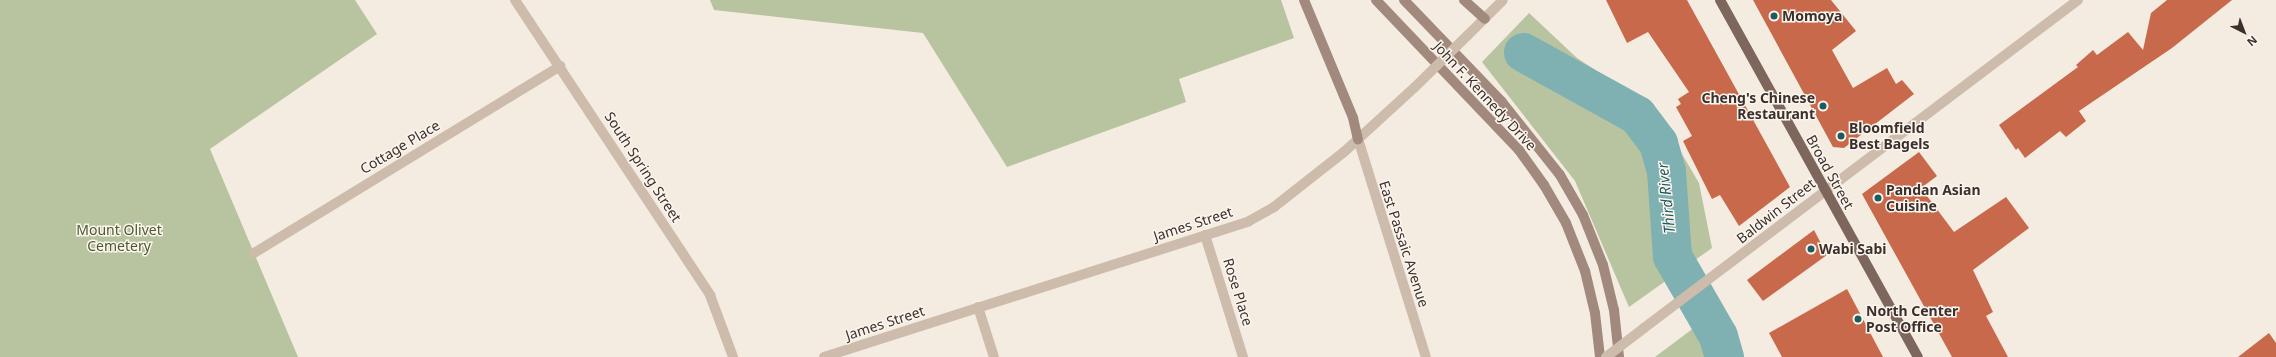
<!DOCTYPE html>
<html>
<head>
<meta charset="utf-8">
<style>
  body { margin:0 }
  #map { position:relative; width:2276px; height:357px; overflow:hidden; background:#f4ebe1; font-family:"Noto Sans",sans-serif }
  div>[style] { position:absolute }
  .green>* { inset:0; background:#b8c4a0 }
  .river>* { height:39px; margin:-19.5px; padding:0 19.5px; transform-origin:19.5px; border-radius:19.5px; background:#7fb0b2 }
  .building>* { inset:0; background:#c8694b }
  .street>* { height:10px; margin:-5px; padding:0 5px; transform-origin:5px; border-radius:5px; background:#cdbbac }
  .secondary>* { height:10px; margin:-5px; padding:0 5px; transform-origin:5px; border-radius:5px; background:#a18a7d }
  .primary>* { height:10px; margin:-5px; padding:0 5px; transform-origin:5px; border-radius:5px; background:#7d675c }
  .street-bridge>* { height:10px; margin:-5px; padding:0 5px; transform-origin:5px; border-radius:5px; background:#cdbbac }
  .dots>* { width:11px; height:11px; translate:-50% -50%; box-sizing:border-box; border:2px solid #fbf5ee; border-radius:50% }
  span { translate:-50% -50%; white-space:nowrap; text-align:center; line-height:1.15; -webkit-text-stroke:3px #fbf5ee; paint-order:stroke }
  .poi-label { font-size:14px; color:#3b302b; font-weight:700 }
  .left { translate:0 -50%; text-align:left }
  .right { translate:-100% -50%; text-align:right }
  .street-label { font-size:14px; color:#3b302b }
  .park-label { font-size:14px; color:#4a5a2e }
  .water-label { font-size:15px; color:#1f5a5e; font-style:italic }
  .north { position:absolute; left:2224px; top:12px; width:40px; height:40px; -webkit-text-stroke:3px #fbf5ee; paint-order:stroke; rotate:138deg; font-size:11px; font-weight:700; line-height:16px; text-align:center; color:#3b302b }
  .north::after { content:''; display:block; margin:auto; width:14px; height:18px; background:#3b302b; clip-path:polygon(50% 0,100% 100%,50% 72%,0 100%) }
</style>
</head>
<body>
<div id="map">
  <div class="green">
    <i style="clip-path:polygon(0 0,355px 0,377px 34px,210px 149px,298px 357px,0 357px)"></i>
    <i style="clip-path:polygon(710px 0,1281px 0,1294px 38px,1179px 79px,1186px 102px,1007px 167px,923px 33px,714px 10px)"></i>
    <i style="clip-path:polygon(1529px 13px,1577px 58px,1656px 110px,1699px 183px,1712px 248px,1629px 307px,1575px 181px,1482px 62px)"></i>
    <i style="clip-path:polygon(1715px 312px,1731px 357px,1655px 357px)"></i>
  </div>
  <div class="river">
    <i style="left:1523px;top:52px;width:130px;rotate:28.9deg"></i>
    <i style="left:1637px;top:115px;width:35px;rotate:53deg"></i>
    <i style="left:1658px;top:143px;width:29px;rotate:74deg"></i>
    <i style="left:1666px;top:171px;width:85px;rotate:86deg"></i>
    <i style="left:1672px;top:256px;width:92px;rotate:60.1deg"></i>
    <i style="left:1718px;top:336px;width:22px;rotate:74deg"></i>
  </div>
  <div class="building">
    <i style="clip-path:polygon(1606px 0,1687px 0,1790px 187px,1739px 226px,1720px 195px,1712px 199px,1683px 141px,1692px 136px,1676px 107px,1681px 104px,1678px 99px,1689px 92px,1648px 32px,1627px 43px)"></i>
    <i style="clip-path:polygon(1753px 0,1831px 0,1856px 31px,1832px 50px,1853px 88px,1887px 68px,1896px 84px,1902px 80px,1914px 94px,1844px 148px,1833px 147px)"></i>
    <i style="clip-path:polygon(2167px 0,2232px 0,2172px 48px,2079px 111px,2086px 121px,2066px 137px,2060px 131px,2025px 158px,2018px 148px,2016px 150px,1999px 125px,2078px 67px,2076px 65px,2093px 50px,2097px 55px,2128px 32px,2143px 50px,2151px 13px)"></i>
    <i style="clip-path:polygon(1919px 152px,1937px 176px,1921px 188px,1954px 232px,2006px 197px,2029px 228px,1973px 270px,1993px 312px,1986px 316px,2008px 357px,1952px 357px,1862px 194px)"></i>
    <i style="clip-path:polygon(1814px 230px,1827px 255px,1763px 301px,1747px 280px)"></i>
    <i style="clip-path:polygon(1847px 289px,1883px 357px,1782px 357px,1769px 333px)"></i>
    <i style="clip-path:polygon(2269px 333px,2276px 343px,2276px 357px,2238px 357px)"></i>
  </div>
  <div class="street">
    <i style="left:515px;top:0;width:354px;rotate:56.5deg"></i>
    <i style="left:710px;top:295px;width:66px;rotate:69.6deg"></i>
    <i style="left:1468px;top:35px;width:49px;rotate:-45deg"></i>
    <i style="left:1358px;top:139px;width:228px;rotate:72.7deg"></i>
    <i style="left:1205px;top:235px;width:128px;rotate:72.7deg"></i>
    <i style="left:254px;top:253px;width:359px;rotate:-31.4deg"></i>
    <i style="left:978px;top:307px;width:52px;rotate:72.3deg"></i>
    <i style="left:1644px;top:328px;width:544px;rotate:-37.08deg"></i>
    <i style="left:824px;top:357px;width:446px;rotate:-17.7deg"></i>
    <i style="left:1249px;top:221px;width:29px;rotate:-29deg"></i>
    <i style="left:1274px;top:207px;width:89px;rotate:-38.2deg"></i>
    <i style="left:1344px;top:152px;width:96px;rotate:-42.5deg"></i>
  </div>
  <div class="secondary">
    <i style="left:1304px;top:0;width:128px;rotate:67.4deg"></i>
    <i style="left:1353px;top:118px;width:22px;rotate:77deg"></i>
    <i style="left:1376px;top:0;width:207px;rotate:46.4deg"></i>
    <i style="left:1519px;top:150px;width:43px;rotate:54.5deg"></i>
    <i style="left:1544px;top:185px;width:44px;rotate:59.9deg"></i>
    <i style="left:1566px;top:223px;width:52px;rotate:68.4deg"></i>
    <i style="left:1585px;top:271px;width:43px;rotate:76.6deg"></i>
    <i style="left:1595px;top:313px;width:44px;rotate:83.5deg"></i>
    <i style="left:1404px;top:0;width:141px;rotate:46.1deg"></i>
    <i style="left:1502px;top:102px;width:93px;rotate:51.5deg"></i>
    <i style="left:1560px;top:175px;width:46px;rotate:60.1deg"></i>
    <i style="left:1583px;top:215px;width:54px;rotate:68.2deg"></i>
    <i style="left:1603px;top:265px;width:46px;rotate:76.3deg"></i>
    <i style="left:1614px;top:310px;width:47px;rotate:83.9deg"></i>
    <i style="left:1464px;top:0;width:28px;rotate:42deg"></i>
  </div>
  <div class="primary">
    <i style="left:1720px;top:0;width:408px;rotate:61deg"></i>
  </div>
  <div class="street-bridge">
    <i style="left:1415px;top:87px;width:74px;rotate:-44.5deg"></i>
    <i style="left:1606px;top:357px;width:48px;rotate:-37.3deg"></i>
  </div>
  <div class="dots">
    <i style="left:1774px;top:16px;background:#1f5a5e"></i>
    <i style="left:1823px;top:106px;background:#1f5a5e"></i>
    <i style="left:1841px;top:136px;background:#1f5a5e"></i>
    <i style="left:1878px;top:198px;background:#1f5a5e"></i>
    <i style="left:1811px;top:249px;background:#1f5a5e"></i>
    <i style="left:1858px;top:319px;background:#1f5a5e"></i>
  </div>
  <div class="poi-label">
    <span class="left" style="left:1782px;top:16px">Momoya</span>
    <span class="right" style="left:1815px;top:106px">Cheng's Chinese<br>Restaurant</span>
    <span class="left" style="left:1849px;top:136px">Bloomfield<br>Best Bagels</span>
    <span class="left" style="left:1886px;top:198px">Pandan Asian<br>Cuisine</span>
    <span class="left" style="left:1819px;top:249px">Wabi Sabi</span>
    <span class="left" style="left:1866px;top:319px">North Center<br>Post Office</span>
  </div>
  <div class="street-label">
    <span style="left:1485px;top:96px;rotate:47deg">John F. Kennedy Drive</span>
    <span style="left:400px;top:147px;rotate:-31deg">Cottage Place</span>
    <span style="left:643px;top:167px;rotate:57deg">South Spring Street</span>
    <span style="left:1830px;top:172px;rotate:61deg">Broad Street</span>
    <span style="left:1776px;top:211px;rotate:-38deg">Baldwin Street</span>
    <span style="left:1193px;top:224px;rotate:-18deg">James Street</span>
    <span style="left:1404px;top:244px;rotate:72deg">East Passaic Avenue</span>
    <span style="left:1238px;top:292px;rotate:73deg">Rose Place</span>
    <span style="left:885px;top:323px;rotate:-18deg">James Street</span>
  </div>
  <div class="park-label">
    <span style="left:119px;top:238px">Mount Olivet<br>Cemetery</span>
  </div>
  <div class="water-label">
    <span style="left:1666px;top:198px;rotate:-96deg">Third River</span>
  </div>
  <div class="north">N</div>
</div>
</body>
</html>
